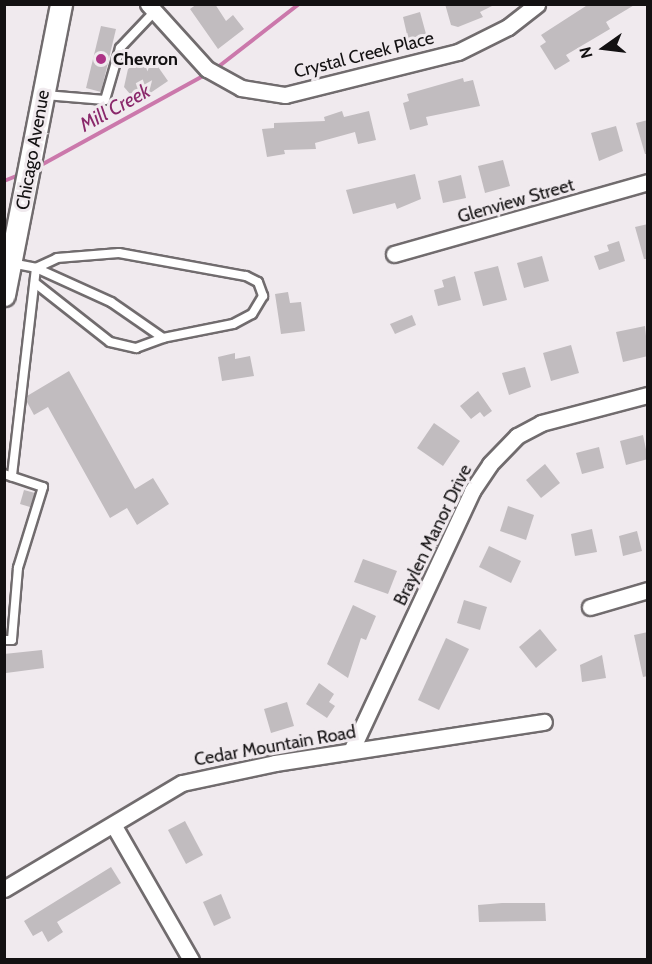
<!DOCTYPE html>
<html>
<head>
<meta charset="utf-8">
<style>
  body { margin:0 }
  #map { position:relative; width:652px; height:964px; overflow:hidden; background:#f0eaee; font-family:Cabin,sans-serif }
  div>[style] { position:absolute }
  .stream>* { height:4px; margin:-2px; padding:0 2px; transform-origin:2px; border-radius:2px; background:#cb78ab }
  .building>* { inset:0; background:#c1bcbf }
  .roads { filter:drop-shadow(2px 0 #716c6e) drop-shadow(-2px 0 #716c6e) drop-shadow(0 2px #716c6e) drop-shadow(0 -2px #716c6e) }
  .lane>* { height:8px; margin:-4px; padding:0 4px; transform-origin:4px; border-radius:4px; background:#fff }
  .street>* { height:15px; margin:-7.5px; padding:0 7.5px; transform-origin:7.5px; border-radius:7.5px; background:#fff }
  .secondary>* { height:21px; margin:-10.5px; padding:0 10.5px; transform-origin:10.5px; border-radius:10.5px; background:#fff }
  .dots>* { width:16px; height:16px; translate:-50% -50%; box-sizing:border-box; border:3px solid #f0eaee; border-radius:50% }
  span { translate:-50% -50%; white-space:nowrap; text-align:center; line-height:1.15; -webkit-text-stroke:6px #f0eaee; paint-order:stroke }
  .street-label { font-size:18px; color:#131112 }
  .poi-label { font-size:18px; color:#131112; font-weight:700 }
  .left { translate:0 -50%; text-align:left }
  .water-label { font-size:20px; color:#8a286b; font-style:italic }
  .frame { position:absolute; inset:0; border:6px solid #131112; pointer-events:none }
  .north { position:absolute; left:574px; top:18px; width:60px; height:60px; -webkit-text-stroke:4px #f0eaee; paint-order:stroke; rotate:256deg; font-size:16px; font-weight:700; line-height:24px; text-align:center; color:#131112 }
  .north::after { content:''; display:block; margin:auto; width:21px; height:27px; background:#131112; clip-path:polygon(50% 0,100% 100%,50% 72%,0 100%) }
</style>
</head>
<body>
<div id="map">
  <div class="stream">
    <i style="left:218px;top:67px;width:103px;rotate:-37.9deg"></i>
    <i style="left:43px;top:164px;width:180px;rotate:-28.8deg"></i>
    <i style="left:4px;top:181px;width:16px;rotate:-22deg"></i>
  </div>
  <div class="building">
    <i style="clip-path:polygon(197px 4px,215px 4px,226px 21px,233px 15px,244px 29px,218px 49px,190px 9px)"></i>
    <i style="clip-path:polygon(445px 4px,496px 4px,480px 12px,483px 17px,458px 27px,451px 25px)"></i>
    <i style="clip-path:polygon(589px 4px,636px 4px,606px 22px,610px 29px,566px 55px,570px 61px,555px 70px,540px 46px,546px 42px,541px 35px)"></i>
    <i style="clip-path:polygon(420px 12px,426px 34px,408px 39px,403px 17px)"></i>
    <i style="clip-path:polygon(101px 26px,116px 29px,101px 92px,86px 88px)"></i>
    <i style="clip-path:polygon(149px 54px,168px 81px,137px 102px,124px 87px,128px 69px)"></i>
    <i style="clip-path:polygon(463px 78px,464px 82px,473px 80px,480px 106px,426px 117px,428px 125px,410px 130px,403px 103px,409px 101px,407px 94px)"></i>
    <i style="clip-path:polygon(342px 111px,344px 117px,369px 111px,376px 140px,358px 144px,355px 132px,315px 143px,316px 149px,284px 150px,285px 154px,267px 157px,262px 129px,274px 128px,274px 123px,325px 121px,324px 117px)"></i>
    <i style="clip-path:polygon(648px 120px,648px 154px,645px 154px,636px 123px)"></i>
    <i style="clip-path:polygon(616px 126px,623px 151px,599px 161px,591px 133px)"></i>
    <i style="clip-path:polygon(503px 160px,510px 186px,485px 193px,478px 166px)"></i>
    <i style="clip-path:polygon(415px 174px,421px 199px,397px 209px,395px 203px,353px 214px,346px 190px)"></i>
    <i style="clip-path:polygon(461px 175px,466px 198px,443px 203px,438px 181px)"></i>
    <i style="clip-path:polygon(648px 224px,648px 259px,644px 259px,635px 227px)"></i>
    <i style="clip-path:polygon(619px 241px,625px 261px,599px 270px,594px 256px,609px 251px,607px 245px)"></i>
    <i style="clip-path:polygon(542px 256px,549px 281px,524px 288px,517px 263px)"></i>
    <i style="clip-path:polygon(498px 266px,507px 300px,483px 306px,474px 272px)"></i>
    <i style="clip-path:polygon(455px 276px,461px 300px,438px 306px,434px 290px,444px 287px,442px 280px)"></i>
    <i style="clip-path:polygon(288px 292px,290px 303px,301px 302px,305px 331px,281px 334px,275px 294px)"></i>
    <i style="clip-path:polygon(412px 315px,416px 325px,395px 334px,390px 324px)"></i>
    <i style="clip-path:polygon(645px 326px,648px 356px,623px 362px,616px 332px)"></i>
    <i style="clip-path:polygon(571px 345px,579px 373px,551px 381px,543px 353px)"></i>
    <i style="clip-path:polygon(235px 353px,235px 359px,250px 356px,254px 376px,222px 381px,218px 357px)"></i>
    <i style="clip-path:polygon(525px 367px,531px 387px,509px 395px,502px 373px)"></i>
    <i style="clip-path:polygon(69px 371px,135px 489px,153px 478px,169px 504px,137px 525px,127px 508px,110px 518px,48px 407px,34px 415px,27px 402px,27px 396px)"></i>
    <i style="clip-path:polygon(478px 391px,492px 411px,484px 417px,480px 412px,471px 419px,460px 406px)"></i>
    <i style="clip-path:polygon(434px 423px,460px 441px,443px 466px,417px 448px)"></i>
    <i style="clip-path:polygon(643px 435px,648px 459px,626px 465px,620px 441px)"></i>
    <i style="clip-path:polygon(599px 447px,604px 468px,582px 474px,576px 453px)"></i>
    <i style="clip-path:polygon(545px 464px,560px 483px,541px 498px,526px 480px)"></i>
    <i style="clip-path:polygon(24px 490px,35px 493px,30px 507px,20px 504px)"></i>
    <i style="clip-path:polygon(508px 506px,534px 515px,526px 540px,500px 531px)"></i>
    <i style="clip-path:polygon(592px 529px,597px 552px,575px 556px,571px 534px)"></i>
    <i style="clip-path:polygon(637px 531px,642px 551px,623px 556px,619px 536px)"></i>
    <i style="clip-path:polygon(489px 546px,521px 561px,511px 583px,479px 567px)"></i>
    <i style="clip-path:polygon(363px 559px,397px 571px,388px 594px,354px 582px)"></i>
    <i style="clip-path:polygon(464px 600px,487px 607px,480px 630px,457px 623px)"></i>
    <i style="clip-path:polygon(353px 605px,376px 616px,366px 640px,361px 638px,348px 678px,327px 664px)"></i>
    <i style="clip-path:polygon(540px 629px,557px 650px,536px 668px,519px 647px)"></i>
    <i style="clip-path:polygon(648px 632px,648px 676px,643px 677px,634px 635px)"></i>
    <i style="clip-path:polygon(446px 638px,469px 649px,439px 710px,418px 700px)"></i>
    <i style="clip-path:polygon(42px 650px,44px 668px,6px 673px,4px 654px)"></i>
    <i style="clip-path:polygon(602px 655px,606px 678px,582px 682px,580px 665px)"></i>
    <i style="clip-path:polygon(319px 683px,334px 694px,329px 702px,335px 706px,327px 718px,306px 704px)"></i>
    <i style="clip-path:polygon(287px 702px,294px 726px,271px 733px,264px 709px)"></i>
    <i style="clip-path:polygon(185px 821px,203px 855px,186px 864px,168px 830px)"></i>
    <i style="clip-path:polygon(111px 867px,121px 883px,57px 922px,63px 932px,48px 942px,42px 931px,33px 936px,24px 921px)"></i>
    <i style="clip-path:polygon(221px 894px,231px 918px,214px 926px,203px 902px)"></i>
    <i style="clip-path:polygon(502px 903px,545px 903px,546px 921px,479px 922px,478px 905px)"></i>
  </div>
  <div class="roads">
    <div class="lane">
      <i style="left:45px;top:95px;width:60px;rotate:4.8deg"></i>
      <i style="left:105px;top:100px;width:54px;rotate:-73.9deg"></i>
      <i style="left:120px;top:48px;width:50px;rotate:-46.6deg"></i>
      <i style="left:119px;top:253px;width:129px;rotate:10.3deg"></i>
      <i style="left:246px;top:276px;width:13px;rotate:27deg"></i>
      <i style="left:258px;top:282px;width:15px;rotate:70deg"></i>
      <i style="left:263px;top:296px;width:21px;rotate:121deg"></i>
      <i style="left:252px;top:314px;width:21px;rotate:152deg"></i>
      <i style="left:233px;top:324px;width:71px;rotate:168.7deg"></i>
      <i style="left:163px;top:338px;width:63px;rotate:-145.3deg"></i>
      <i style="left:111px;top:302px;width:82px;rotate:-155.6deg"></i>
      <i style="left:36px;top:268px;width:23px;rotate:-25deg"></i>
      <i style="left:57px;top:258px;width:62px;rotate:-4.6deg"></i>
      <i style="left:11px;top:263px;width:25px;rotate:11deg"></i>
      <i style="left:36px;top:268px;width:210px;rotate:96.6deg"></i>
      <i style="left:35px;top:283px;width:95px;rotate:38.2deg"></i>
      <i style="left:110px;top:342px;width:27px;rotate:13deg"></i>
      <i style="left:136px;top:348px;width:29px;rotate:-20deg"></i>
      <i style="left:4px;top:474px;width:41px;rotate:18.4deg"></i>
      <i style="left:43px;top:487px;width:85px;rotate:107.2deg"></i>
      <i style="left:18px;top:568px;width:72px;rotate:94.8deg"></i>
      <i style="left:12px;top:640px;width:8px;rotate:180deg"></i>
    </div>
    <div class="street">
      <i style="left:148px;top:4px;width:88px;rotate:47.8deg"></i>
      <i style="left:207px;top:69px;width:39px;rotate:29deg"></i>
      <i style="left:241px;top:88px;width:45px;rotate:9deg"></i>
      <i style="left:285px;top:95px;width:178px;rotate:-14deg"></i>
      <i style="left:458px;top:52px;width:56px;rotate:-26.6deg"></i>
      <i style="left:508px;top:27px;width:37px;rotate:-38deg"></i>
      <i style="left:394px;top:254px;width:264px;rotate:-15.8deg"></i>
      <i style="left:590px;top:607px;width:60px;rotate:-16.3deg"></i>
      <i style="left:351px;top:751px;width:287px;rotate:-65deg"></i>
      <i style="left:472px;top:491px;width:32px;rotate:-56deg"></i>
      <i style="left:490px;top:464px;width:39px;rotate:-46deg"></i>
      <i style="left:517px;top:436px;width:27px;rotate:-28deg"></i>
      <i style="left:541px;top:423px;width:111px;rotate:-14.7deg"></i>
      <i style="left:114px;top:826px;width:155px;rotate:60.1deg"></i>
      <i style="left:4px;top:889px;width:207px;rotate:-30.8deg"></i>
      <i style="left:182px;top:783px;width:95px;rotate:-12.1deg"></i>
      <i style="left:275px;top:763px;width:272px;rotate:-8.7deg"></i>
    </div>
    <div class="secondary">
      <i style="left:4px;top:295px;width:297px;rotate:-78.9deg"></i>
    </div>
  </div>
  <div class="dots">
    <i style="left:101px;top:59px;background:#ad3387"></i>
  </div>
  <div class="street-label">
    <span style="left:364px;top:55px;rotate:-14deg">Crystal Creek Place</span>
    <span style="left:33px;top:150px;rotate:-80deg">Chicago Avenue</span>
    <span style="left:516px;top:201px;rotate:-16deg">Glenview Street</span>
    <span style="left:433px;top:535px;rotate:-64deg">Braylen Manor Drive</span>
    <span style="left:275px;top:746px;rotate:-10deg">Cedar Mountain Road</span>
  </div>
  <div class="poi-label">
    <span class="left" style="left:113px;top:59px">Chevron</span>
  </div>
  <div class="water-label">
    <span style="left:115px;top:108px;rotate:-29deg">Mill Creek</span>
  </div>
  <div class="frame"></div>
  <div class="north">N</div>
</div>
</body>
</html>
